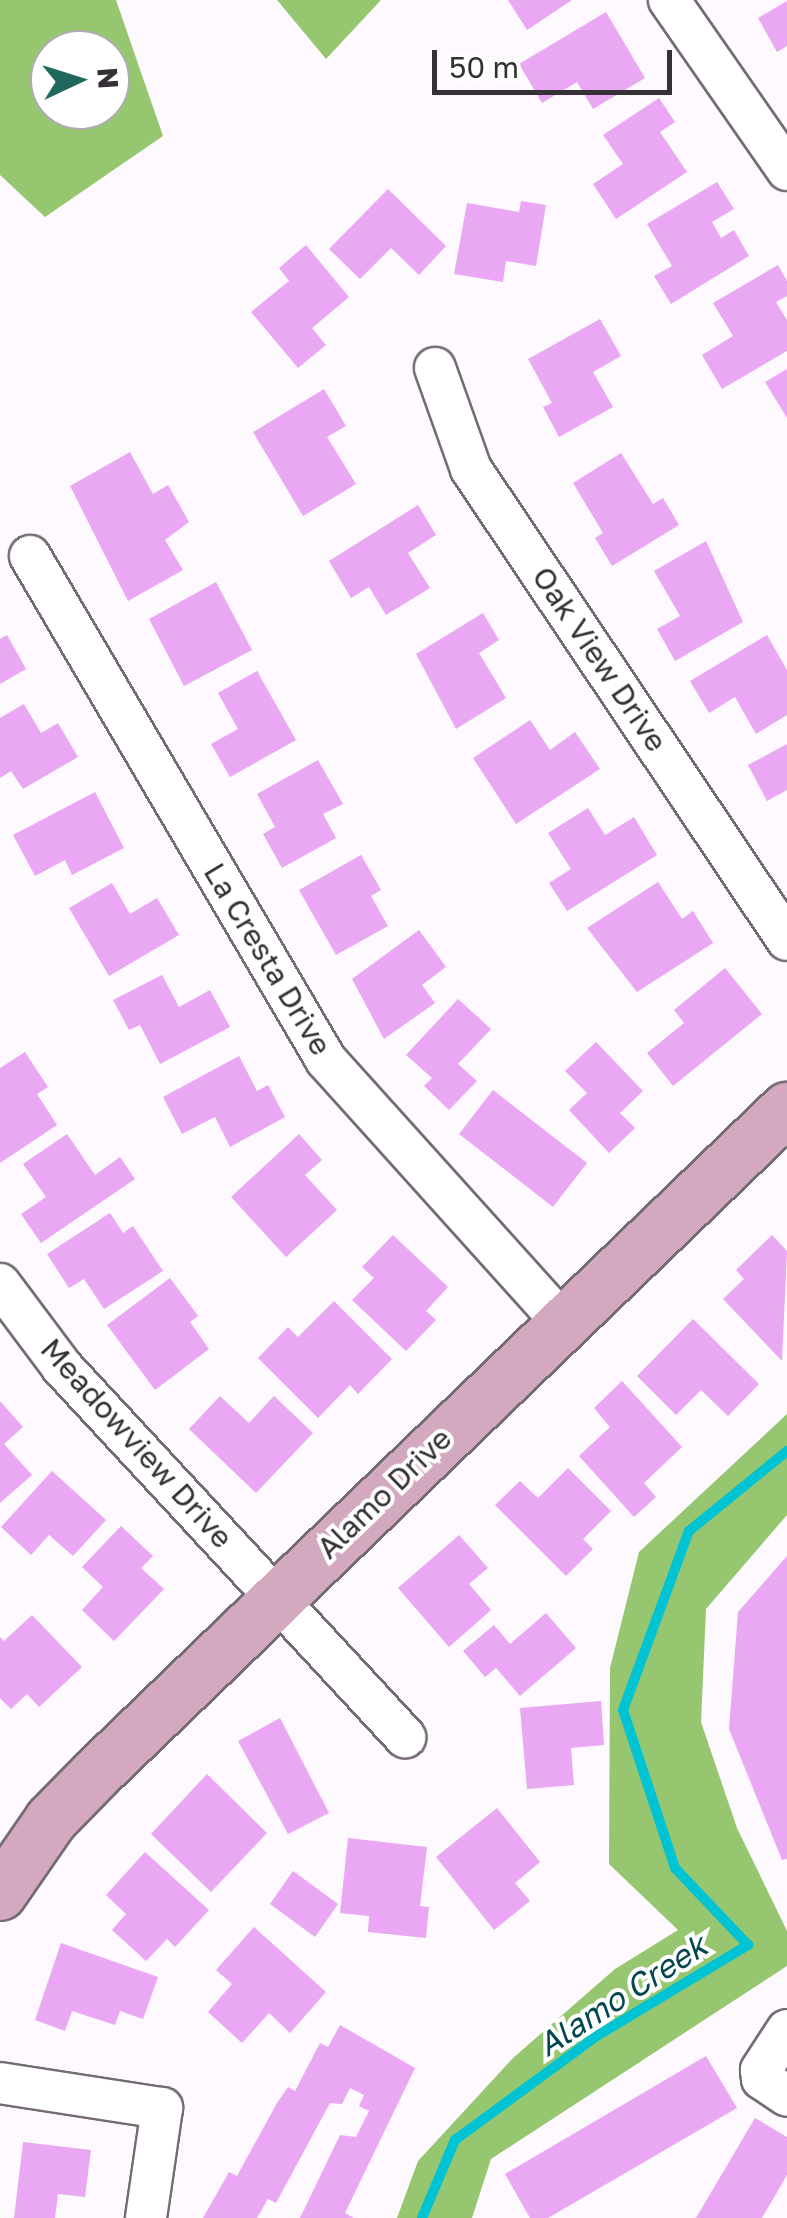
<!DOCTYPE html>
<html>
<head>
<meta charset="utf-8">
<style>
  body { margin:0 }
  #map { position:relative; width:787px; height:2218px; overflow:hidden; background:#fdf9fe; font-family:"Golos Text",sans-serif }
  div>[style] { position:absolute }
  .forest>* { inset:0; background:#96c770 }
  .stream>* { height:10px; margin:-5px; padding:0 5px; transform-origin:5px; border-radius:5px; background:#00c3d3 }
  .building>* { inset:0; background:#eaa7f3 }
  .roads { filter:drop-shadow(2px 0 #746b75) drop-shadow(-2px 0 #746b75) drop-shadow(0 2px #746b75) drop-shadow(0 -2px #746b75) }
  .minor>* { height:40px; margin:-20px; padding:0 20px; transform-origin:20px; border-radius:20px; background:#fff }
  .major>* { height:52px; margin:-26px; padding:0 26px; transform-origin:26px; border-radius:26px; background:#d3a9bf }
  span { translate:-50% -50%; white-space:nowrap; text-align:center; line-height:1.15; -webkit-text-stroke:8px #fff; paint-order:stroke }
  .street-label { font-size:30px; color:#353136 }
  .water-label { font-size:32px; color:#00474e; font-style:italic }
  .north { position:absolute; left:30px; top:30px; width:100px; height:100px; box-sizing:border-box; background:#fff; border:2px solid #aeadaf; border-radius:50%; rotate:86deg; font-size:28px; font-weight:700; line-height:40px; text-align:center; color:#353136 }
  .north::after { content:''; display:block; margin:auto; width:35px; height:45px; background:#20685e; clip-path:polygon(50% 0,100% 100%,50% 72%,0 100%) }
  .scale { position:absolute; left:432px; top:50px; width:240px; height:45px; box-sizing:border-box; border:5px solid #353136; border-top:0; padding-left:12px; font-size:30px; line-height:35px; white-space:nowrap; color:#353136; -webkit-text-stroke:8px #fff; paint-order:stroke }
</style>
</head>
<body>
<div id="map">
  <div class="forest">
    <i style="clip-path:polygon(evenodd,0 0,116px 0,163px 136px,45px 217px,0 175px,0 0,50px 50px,110px 50px,110px 110px,50px 110px,50px 50px)"></i>
    <i style="clip-path:polygon(277px 0,381px 0,326px 59px)"></i>
    <i style="clip-path:polygon(787px 1414px,787px 1515px,706px 1609px,701px 1722px,737px 1828px,787px 1931px,787px 1966px,491px 2159px,472px 2218px,397px 2218px,418px 2161px,513px 2058px,615px 1969px,678px 1930px,609px 1864px,610px 1668px,639px 1552px)"></i>
  </div>
  <div class="stream">
    <i style="left:422px;top:2218px;width:85px;rotate:-67.1deg"></i>
    <i style="left:455px;top:2140px;width:174px;rotate:-36.3deg"></i>
    <i style="left:595px;top:2037px;width:179px;rotate:-31deg"></i>
    <i style="left:748px;top:1945px;width:106px;rotate:-133.5deg"></i>
    <i style="left:675px;top:1868px;width:166px;rotate:-108.2deg"></i>
    <i style="left:623px;top:1710px;width:191px;rotate:-69.8deg"></i>
    <i style="left:689px;top:1531px;width:127px;rotate:-39.2deg"></i>
  </div>
  <div class="building">
    <i style="clip-path:polygon(508px 0,572px 0,527px 30px)"></i>
    <i style="clip-path:polygon(787px 1px,787px 46px,777px 52px,758px 18px)"></i>
    <i style="clip-path:polygon(606px 12px,645px 78px,593px 109px,577px 82px,542px 103px,519px 64px)"></i>
    <i style="clip-path:polygon(659px 98px,675px 122px,660px 132px,687px 172px,616px 219px,593px 184px,623px 164px,603px 135px)"></i>
    <i style="clip-path:polygon(717px 182px,734px 209px,712px 222px,721px 238px,734px 230px,749px 256px,671px 304px,654px 276px,672px 266px,647px 224px)"></i>
    <i style="clip-path:polygon(388px 189px,446px 246px,419px 275px,391px 248px,360px 279px,329px 249px)"></i>
    <i style="clip-path:polygon(521px 201px,546px 205px,536px 266px,506px 261px,503px 282px,454px 274px,467px 203px,519px 212px)"></i>
    <i style="clip-path:polygon(306px 245px,349px 297px,312px 328px,326px 345px,298px 368px,251px 312px,289px 281px,279px 268px)"></i>
    <i style="clip-path:polygon(778px 265px,787px 281px,787px 296px,776px 302px,787px 320px,787px 351px,722px 389px,702px 355px,733px 336px,713px 303px)"></i>
    <i style="clip-path:polygon(600px 319px,621px 356px,593px 372px,613px 407px,559px 437px,543px 407px,552px 403px,528px 359px)"></i>
    <i style="clip-path:polygon(787px 369px,787px 418px,765px 382px)"></i>
    <i style="clip-path:polygon(324px 389px,346px 426px,327px 437px,356px 484px,303px 516px,253px 432px)"></i>
    <i style="clip-path:polygon(130px 452px,153px 494px,168px 485px,189px 522px,165px 540px,183px 570px,128px 601px,70px 486px)"></i>
    <i style="clip-path:polygon(621px 453px,653px 504px,663px 498px,679px 525px,612px 566px,595px 538px,603px 533px,573px 483px)"></i>
    <i style="clip-path:polygon(418px 505px,436px 535px,408px 553px,430px 588px,386px 615px,369px 587px,351px 598px,329px 561px)"></i>
    <i style="clip-path:polygon(706px 541px,743px 622px,675px 661px,657px 629px,680px 616px,654px 571px)"></i>
    <i style="clip-path:polygon(216px 582px,252px 650px,184px 686px,149px 619px)"></i>
    <i style="clip-path:polygon(483px 613px,499px 640px,479px 653px,506px 698px,456px 729px,416px 654px)"></i>
    <i style="clip-path:polygon(7px 635px,26px 669px,0 684px,0 639px)"></i>
    <i style="clip-path:polygon(767px 635px,787px 670px,787px 715px,756px 734px,735px 697px,709px 713px,690px 681px)"></i>
    <i style="clip-path:polygon(257px 671px,296px 740px,230px 777px,211px 744px,238px 729px,218px 693px)"></i>
    <i style="clip-path:polygon(24px 704px,41px 733px,58px 723px,78px 757px,23px 789px,11px 771px,0 778px,0 718px)"></i>
    <i style="clip-path:polygon(530px 720px,550px 750px,575px 732px,600px 769px,516px 824px,473px 758px)"></i>
    <i style="clip-path:polygon(787px 744px,787px 790px,767px 801px,748px 765px)"></i>
    <i style="clip-path:polygon(318px 760px,343px 804px,323px 814px,336px 838px,282px 868px,263px 834px,275px 827px,257px 794px)"></i>
    <i style="clip-path:polygon(95px 792px,124px 848px,72px 875px,65px 860px,35px 876px,13px 835px)"></i>
    <i style="clip-path:polygon(588px 808px,605px 835px,634px 817px,657px 855px,567px 911px,549px 883px,571px 869px,548px 833px)"></i>
    <i style="clip-path:polygon(361px 855px,381px 890px,371px 896px,388px 926px,336px 955px,299px 890px)"></i>
    <i style="clip-path:polygon(658px 882px,682px 919px,693px 911px,713px 943px,637px 992px,587px 928px)"></i>
    <i style="clip-path:polygon(112px 883px,130px 914px,157px 898px,179px 935px,109px 976px,69px 908px)"></i>
    <i style="clip-path:polygon(419px 930px,446px 967px,422px 985px,435px 1003px,384px 1039px,352px 979px)"></i>
    <i style="clip-path:polygon(725px 968px,762px 1014px,673px 1086px,647px 1053px,684px 1023px,674px 1010px)"></i>
    <i style="clip-path:polygon(162px 975px,179px 1007px,210px 990px,230px 1027px,160px 1064px,140px 1025px,129px 1030px,113px 1000px)"></i>
    <i style="clip-path:polygon(458px 999px,491px 1029px,458px 1064px,477px 1081px,449px 1110px,424px 1086px,432px 1078px,406px 1055px)"></i>
    <i style="clip-path:polygon(596px 1042px,643px 1091px,620px 1113px,635px 1128px,609px 1153px,569px 1110px,587px 1093px,565px 1071px)"></i>
    <i style="clip-path:polygon(25px 1052px,48px 1087px,37px 1094px,57px 1125px,0 1163px,0 1068px)"></i>
    <i style="clip-path:polygon(239px 1056px,257px 1091px,268px 1085px,285px 1117px,230px 1147px,215px 1117px,182px 1134px,163px 1097px)"></i>
    <i style="clip-path:polygon(493px 1090px,587px 1163px,553px 1207px,459px 1134px)"></i>
    <i style="clip-path:polygon(67px 1134px,95px 1175px,120px 1157px,135px 1179px,41px 1243px,21px 1214px,46px 1197px,23px 1164px)"></i>
    <i style="clip-path:polygon(299px 1134px,322px 1160px,305px 1175px,337px 1210px,286px 1257px,231px 1197px)"></i>
    <i style="clip-path:polygon(110px 1213px,123px 1233px,133px 1226px,163px 1271px,104px 1309px,84px 1279px,69px 1288px,47px 1254px)"></i>
    <i style="clip-path:polygon(393px 1235px,448px 1287px,426px 1311px,436px 1320px,406px 1351px,352px 1300px,374px 1278px,362px 1267px)"></i>
    <i style="clip-path:polygon(772px 1235px,787px 1251px,782px 1361px,723px 1299px,744px 1279px,736px 1270px)"></i>
    <i style="clip-path:polygon(170px 1278px,198px 1316px,190px 1322px,209px 1349px,155px 1390px,107px 1325px)"></i>
    <i style="clip-path:polygon(334px 1301px,392px 1359px,358px 1394px,350px 1385px,318px 1418px,258px 1358px,288px 1327px,298px 1337px)"></i>
    <i style="clip-path:polygon(693px 1319px,759px 1384px,728px 1416px,701px 1390px,676px 1415px,637px 1376px)"></i>
    <i style="clip-path:polygon(622px 1381px,682px 1447px,644px 1483px,656px 1497px,634px 1517px,579px 1456px,610px 1427px,594px 1408px)"></i>
    <i style="clip-path:polygon(220px 1396px,249px 1423px,274px 1396px,313px 1433px,256px 1493px,189px 1429px)"></i>
    <i style="clip-path:polygon(0 1401px,23px 1427px,4px 1444px,32px 1475px,0 1503px)"></i>
    <i style="clip-path:polygon(568px 1468px,611px 1511px,583px 1539px,593px 1549px,566px 1576px,495px 1505px,520px 1481px,538px 1498px)"></i>
    <i style="clip-path:polygon(52px 1471px,106px 1520px,73px 1556px,49px 1535px,31px 1555px,1px 1527px)"></i>
    <i style="clip-path:polygon(121px 1526px,153px 1556px,141px 1568px,164px 1589px,114px 1641px,82px 1610px,103px 1587px,82px 1567px)"></i>
    <i style="clip-path:polygon(459px 1535px,488px 1568px,469px 1584px,491px 1610px,449px 1647px,398px 1588px)"></i>
    <i style="clip-path:polygon(787px 1556px,787px 1859px,782px 1860px,729px 1729px,738px 1612px)"></i>
    <i style="clip-path:polygon(546px 1613px,576px 1648px,520px 1696px,496px 1668px,485px 1677px,463px 1651px,494px 1625px,510px 1644px)"></i>
    <i style="clip-path:polygon(32px 1615px,82px 1667px,39px 1707px,27px 1694px,11px 1709px,0 1698px,0 1637px,4px 1641px)"></i>
    <i style="clip-path:polygon(601px 1701px,604px 1745px,571px 1748px,574px 1785px,527px 1789px,520px 1708px)"></i>
    <i style="clip-path:polygon(280px 1718px,329px 1813px,288px 1834px,238px 1741px)"></i>
    <i style="clip-path:polygon(207px 1774px,267px 1833px,211px 1892px,151px 1834px)"></i>
    <i style="clip-path:polygon(497px 1808px,540px 1862px,515px 1883px,530px 1901px,494px 1930px,436px 1857px)"></i>
    <i style="clip-path:polygon(348px 1838px,427px 1847px,420px 1906px,429px 1907px,426px 1938px,368px 1932px,369px 1916px,340px 1913px)"></i>
    <i style="clip-path:polygon(145px 1852px,209px 1910px,175px 1947px,167px 1939px,146px 1961px,112px 1930px,126px 1914px,106px 1895px)"></i>
    <i style="clip-path:polygon(293px 1871px,338px 1904px,315px 1937px,270px 1904px)"></i>
    <i style="clip-path:polygon(254px 1927px,326px 1992px,290px 2033px,269px 2013px,242px 2043px,208px 2012px,232px 1984px,216px 1970px)"></i>
    <i style="clip-path:polygon(61px 1943px,158px 1977px,143px 2019px,120px 2011px,115px 2025px,72px 2011px,65px 2031px,35px 2020px)"></i>
    <i style="clip-path:polygon(340px 2025px,415px 2068px,345px 2213px,354px 2218px,300px 2218px,340px 2135px,356px 2137px,369px 2111px,359px 2106px,364px 2095px,350px 2088px,342px 2104px,330px 2103px,276px 2203px,268px 2199px,257px 2218px,203px 2218px,229px 2172px,237px 2176px,277px 2103px,288px 2087px,295px 2091px,320px 2043px,328px 2047px)"></i>
    <i style="clip-path:polygon(706px 2056px,737px 2108px,548px 2218px,530px 2218px,505px 2174px)"></i>
    <i style="clip-path:polygon(755px 2118px,787px 2137px,787px 2175px,762px 2218px,696px 2218px)"></i>
    <i style="clip-path:polygon(23px 2142px,91px 2150px,85px 2197px,58px 2194px,55px 2218px,14px 2218px)"></i>
  </div>
  <div class="roads">
    <div class="minor">
      <i style="left:669px;top:0;width:207px;rotate:55.2deg"></i>
      <i style="left:435px;top:368px;width:107px;rotate:70.4deg"></i>
      <i style="left:471px;top:469px;width:567px;rotate:56.14deg"></i>
      <i style="left:30px;top:556px;width:584px;rotate:59.57deg"></i>
      <i style="left:326px;top:1060px;width:351px;rotate:48deg"></i>
      <i style="left:0;top:1284px;width:104px;rotate:53.2deg"></i>
      <i style="left:62px;top:1367px;width:505px;rotate:47.17deg"></i>
      <i style="left:787px;top:2030px;width:48px;rotate:123deg"></i>
      <i style="left:761px;top:2070px;width:9px;rotate:84deg"></i>
      <i style="left:762px;top:2079px;width:30px;rotate:34deg"></i>
      <i style="left:0;top:2083px;width:164px;rotate:8.8deg"></i>
      <i style="left:162px;top:2108px;width:111px;rotate:98.3deg"></i>
    </div>
    <div class="major">
      <i style="left:0;top:1894px;width:90px;rotate:-55.4deg"></i>
      <i style="left:51px;top:1820px;width:66px;rotate:-45.6deg"></i>
      <i style="left:97px;top:1773px;width:958px;rotate:-43.9deg"></i>
    </div>
  </div>
  <div class="street-label">
    <span style="left:600px;top:659px;rotate:56deg">Oak View Drive</span>
    <span style="left:268px;top:959px;rotate:59deg">La Cresta Drive</span>
    <span style="left:137px;top:1443px;rotate:48deg">Meadowview Drive</span>
    <span style="left:384px;top:1493px;rotate:-44deg">Alamo Drive</span>
  </div>
  <div class="water-label">
    <span style="left:622px;top:1995px;rotate:-33deg">Alamo Creek</span>
  </div>
  <div class="north">N</div>
  <div class="scale">50 m</div>
</div>
</body>
</html>
